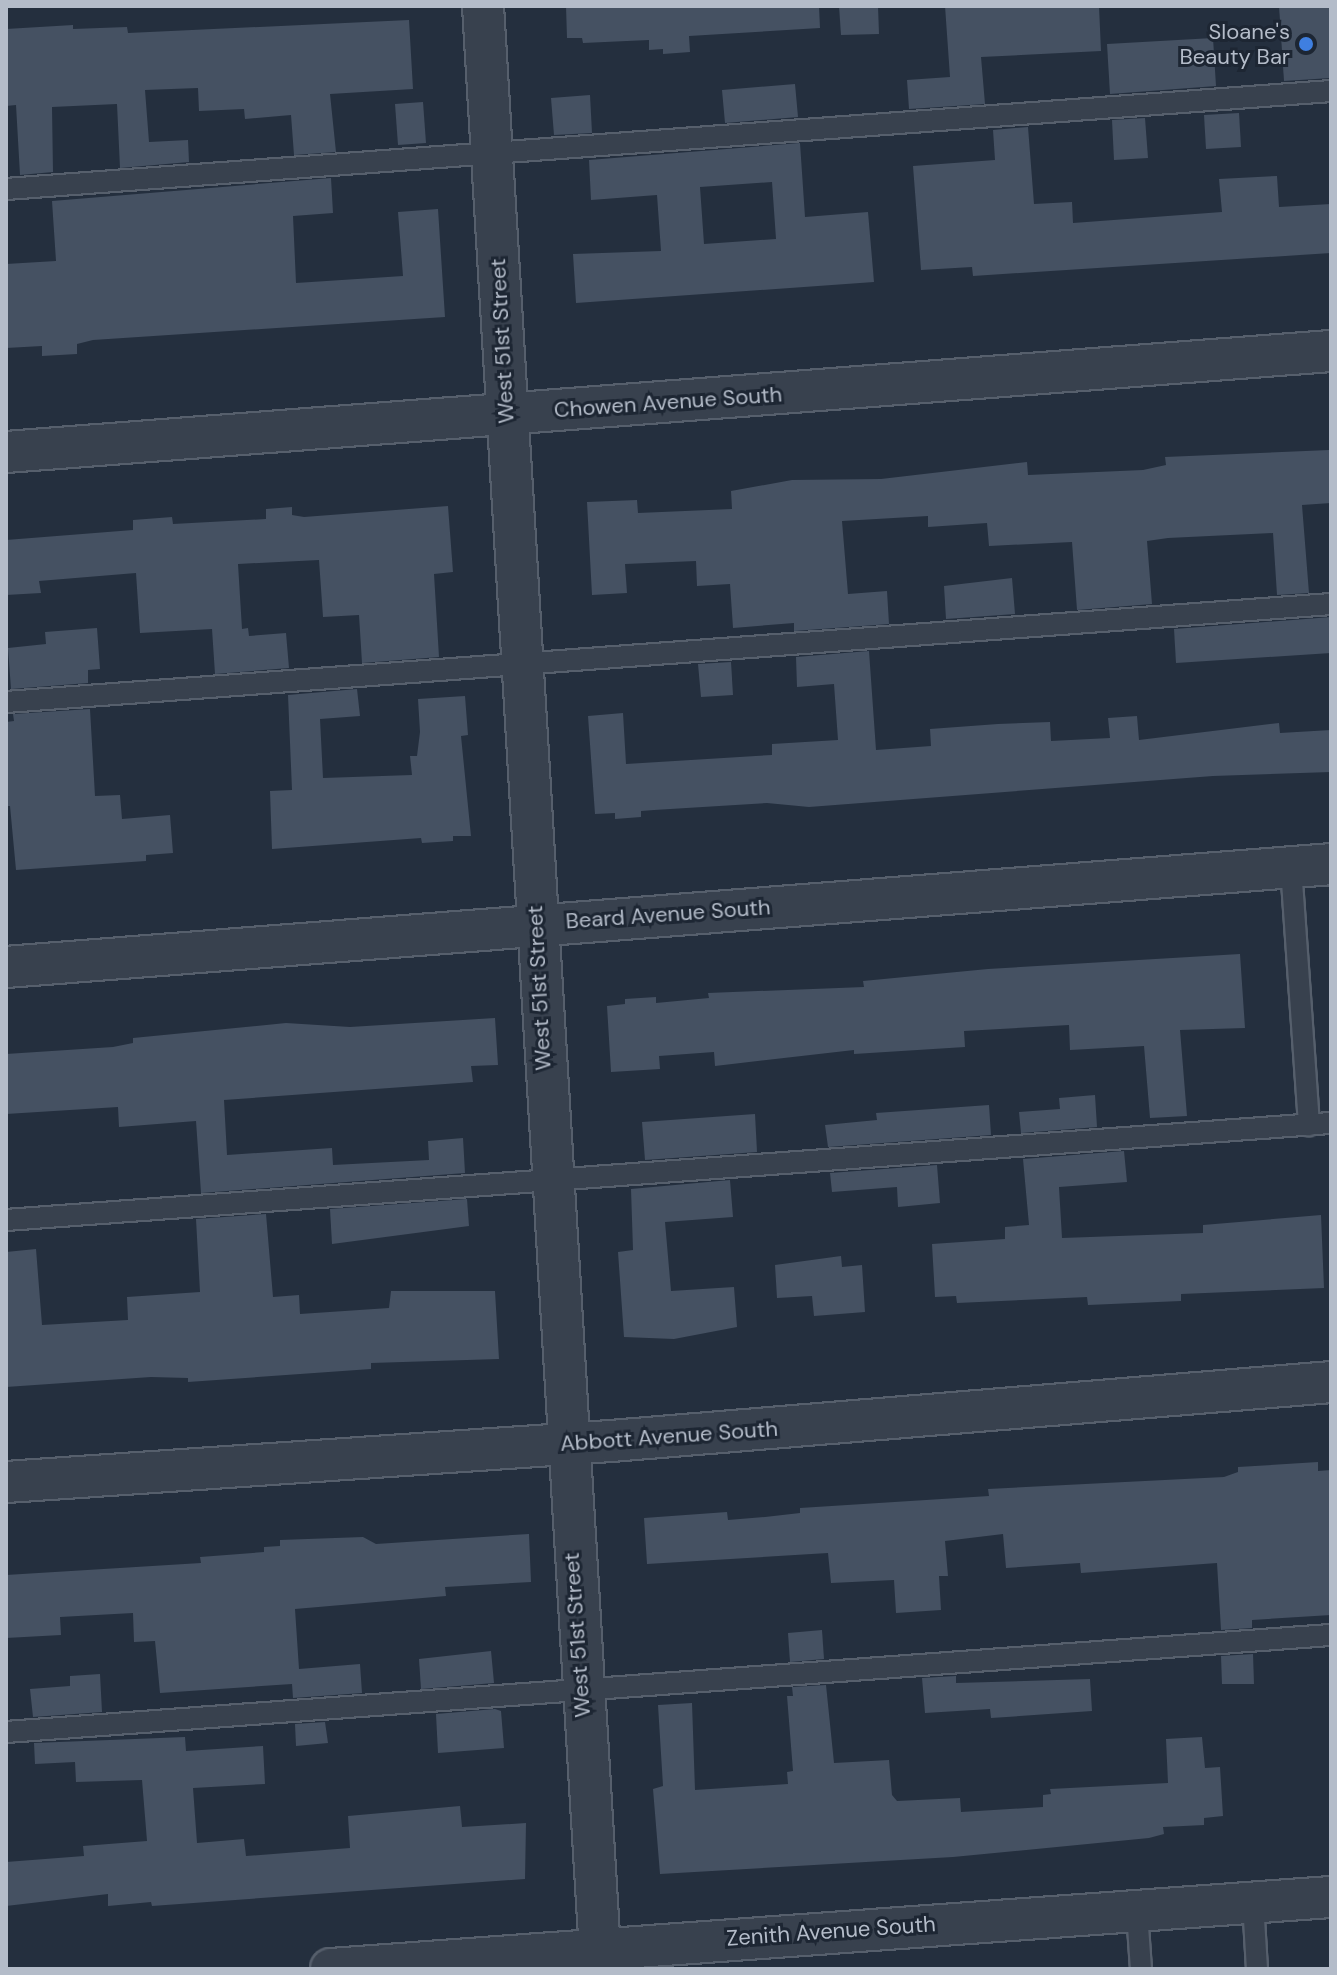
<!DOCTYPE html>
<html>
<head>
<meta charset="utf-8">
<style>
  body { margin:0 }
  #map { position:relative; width:1337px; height:1975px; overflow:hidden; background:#242f3e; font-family:"DM Sans",sans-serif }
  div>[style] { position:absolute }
  .building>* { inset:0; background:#455162 }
  .roads { filter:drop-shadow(2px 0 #565f6c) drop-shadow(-2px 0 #565f6c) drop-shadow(0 2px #565f6c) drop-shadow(0 -2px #565f6c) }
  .lane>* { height:20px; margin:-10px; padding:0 10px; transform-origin:10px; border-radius:10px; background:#38414e }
  .street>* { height:40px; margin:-20px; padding:0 20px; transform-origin:20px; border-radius:20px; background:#38414e }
  .dots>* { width:22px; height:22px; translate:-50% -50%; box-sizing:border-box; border:4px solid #1d2633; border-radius:50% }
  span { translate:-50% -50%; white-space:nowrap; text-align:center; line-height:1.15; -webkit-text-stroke:6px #1d2633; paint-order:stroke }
  .poi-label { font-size:22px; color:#b4bcc9 }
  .right { translate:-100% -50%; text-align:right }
  .street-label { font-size:22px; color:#b4bcc9 }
  .frame { position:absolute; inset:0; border:8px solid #b4bcc9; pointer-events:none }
</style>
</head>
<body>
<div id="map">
  <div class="building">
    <i style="clip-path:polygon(566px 6px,819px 6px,820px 28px,689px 36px,690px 52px,663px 54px,663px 49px,649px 50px,649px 40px,583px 43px,582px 38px,567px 38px)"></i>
    <i style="clip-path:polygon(839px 6px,878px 6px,879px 34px,841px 35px)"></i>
    <i style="clip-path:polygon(945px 6px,1099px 6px,1101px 51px,981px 57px,985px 104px,909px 109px,907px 80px,950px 77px)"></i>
    <i style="clip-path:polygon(1279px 6px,1331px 6px,1331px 78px,1284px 81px)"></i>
    <i style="clip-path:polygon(409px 20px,413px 89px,330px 94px,336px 152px,294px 155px,291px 115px,245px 119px,244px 109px,199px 111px,198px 88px,145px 90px,149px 142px,188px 140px,189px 162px,120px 168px,117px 104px,52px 107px,53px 172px,20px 175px,16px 105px,6px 106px,6px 29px,73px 25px,73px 29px,127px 27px,128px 33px)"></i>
    <i style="clip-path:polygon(1213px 38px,1216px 86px,1110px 94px,1107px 44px)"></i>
    <i style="clip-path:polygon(795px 84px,798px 117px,725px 123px,722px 90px)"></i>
    <i style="clip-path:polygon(590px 95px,592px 133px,554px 135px,551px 98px)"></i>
    <i style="clip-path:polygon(423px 102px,426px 143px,398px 145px,395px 104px)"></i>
    <i style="clip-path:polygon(1239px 113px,1241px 147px,1206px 149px,1204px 115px)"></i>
    <i style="clip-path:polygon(1145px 118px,1148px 158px,1114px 160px,1112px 120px)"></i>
    <i style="clip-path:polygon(1028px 127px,1034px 204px,1072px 202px,1073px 223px,1222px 212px,1219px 179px,1277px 176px,1279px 207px,1331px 204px,1331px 253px,973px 276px,972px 267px,921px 270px,913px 166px,995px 160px,993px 130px)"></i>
    <i style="clip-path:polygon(evenodd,800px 143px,805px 217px,868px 212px,874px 282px,576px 303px,573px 254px,661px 251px,657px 195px,591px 200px,589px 160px,800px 143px,772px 182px,776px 239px,704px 244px,700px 187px,772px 182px)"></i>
    <i style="clip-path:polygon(331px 178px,333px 213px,293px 216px,296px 283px,403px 276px,398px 212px,438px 209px,445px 317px,93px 340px,77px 344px,77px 354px,42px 356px,42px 346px,6px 348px,6px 264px,56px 261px,52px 201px)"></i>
    <i style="clip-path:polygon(1329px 450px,1331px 503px,1302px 505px,1309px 593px,1277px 595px,1273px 533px,1168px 538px,1147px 541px,1152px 604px,1077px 610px,1072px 542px,989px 546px,987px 523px,928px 527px,928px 516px,842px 521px,848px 594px,887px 591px,889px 624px,794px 631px,794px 623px,733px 628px,730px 584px,697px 586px,696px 561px,625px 564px,627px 593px,592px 595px,587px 502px,637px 500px,638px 513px,732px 509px,731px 491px,792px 480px,881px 479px,1027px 462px,1028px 475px,1143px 470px,1166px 465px,1165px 457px)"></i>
    <i style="clip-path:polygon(448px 506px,453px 572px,434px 574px,439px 657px,362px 663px,359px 615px,323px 617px,319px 560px,238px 564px,242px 629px,248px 628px,249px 636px,286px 633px,289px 668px,215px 674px,212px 629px,140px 633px,136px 573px,39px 581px,41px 593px,6px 595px,6px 540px,133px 530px,133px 520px,172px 517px,173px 524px,266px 519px,266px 509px,292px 507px,292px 515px,304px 517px)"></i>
    <i style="clip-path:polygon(1012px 578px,1015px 614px,946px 619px,944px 586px)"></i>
    <i style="clip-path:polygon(1331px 617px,1331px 653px,1176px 663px,1174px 629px)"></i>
    <i style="clip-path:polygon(97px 628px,100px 669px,88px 670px,88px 683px,11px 689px,8px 648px,46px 644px,45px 632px)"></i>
    <i style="clip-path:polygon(869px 651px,876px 750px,931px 746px,930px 729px,998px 724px,1050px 722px,1051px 741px,1110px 738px,1108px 718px,1137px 716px,1139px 740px,1279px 723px,1280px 733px,1331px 730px,1331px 772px,1213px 776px,809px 807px,767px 803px,654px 810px,641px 811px,641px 817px,615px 819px,615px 813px,595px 814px,588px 716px,623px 713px,626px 764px,772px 755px,772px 744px,838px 740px,834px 684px,797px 687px,796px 657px)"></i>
    <i style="clip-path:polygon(731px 662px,733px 695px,701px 697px,698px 664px)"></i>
    <i style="clip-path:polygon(357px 689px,360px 716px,320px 719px,323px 778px,412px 775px,410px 756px,417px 756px,420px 732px,418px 699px,465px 696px,468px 735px,461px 736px,471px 836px,453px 836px,453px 841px,422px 843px,421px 838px,272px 849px,270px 791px,292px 790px,288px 695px)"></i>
    <i style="clip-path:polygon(90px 709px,95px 796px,120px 795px,122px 819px,170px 815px,173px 853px,146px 855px,146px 861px,16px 870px,10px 806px,6px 806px,6px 722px,14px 721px,13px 714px)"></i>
    <i style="clip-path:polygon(1240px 954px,1245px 1028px,1180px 1030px,1187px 1116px,1150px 1118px,1144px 1046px,1070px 1050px,1069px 1025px,964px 1031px,965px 1047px,854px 1054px,854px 1050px,715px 1066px,714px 1052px,659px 1056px,660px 1069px,611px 1072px,607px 1006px,625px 1004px,625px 999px,656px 997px,656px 1003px,709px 998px,708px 993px,864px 987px,863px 981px,988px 969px)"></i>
    <i style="clip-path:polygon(495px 1018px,498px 1065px,471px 1066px,473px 1082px,224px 1100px,227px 1155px,332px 1148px,333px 1165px,429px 1160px,428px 1141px,463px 1138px,465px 1173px,201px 1193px,196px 1121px,119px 1127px,118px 1107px,6px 1114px,6px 1054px,113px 1047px,133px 1043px,133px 1038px,286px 1023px,350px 1027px)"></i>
    <i style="clip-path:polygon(1095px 1095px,1097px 1127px,1021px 1133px,1019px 1112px,1060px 1109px,1059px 1098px)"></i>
    <i style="clip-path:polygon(989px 1105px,991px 1135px,828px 1147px,825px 1125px,877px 1120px,876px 1113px)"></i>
    <i style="clip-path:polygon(755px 1114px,757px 1152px,645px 1160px,642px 1122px)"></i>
    <i style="clip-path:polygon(1124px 1151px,1127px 1182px,1059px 1187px,1062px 1238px,1203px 1233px,1203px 1225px,1321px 1215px,1324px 1288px,1181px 1294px,1181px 1301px,1088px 1305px,1087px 1297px,957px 1303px,956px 1296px,935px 1297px,932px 1244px,1005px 1239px,1005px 1227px,1029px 1225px,1023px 1159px)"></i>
    <i style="clip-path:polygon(937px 1165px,940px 1203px,898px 1207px,897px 1187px,832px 1192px,830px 1173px)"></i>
    <i style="clip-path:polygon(730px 1180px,733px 1217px,665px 1222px,671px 1291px,734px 1287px,737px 1327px,674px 1339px,624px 1337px,618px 1252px,633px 1250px,631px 1189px)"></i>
    <i style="clip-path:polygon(467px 1199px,469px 1226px,332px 1244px,330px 1209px)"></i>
    <i style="clip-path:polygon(266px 1214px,273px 1297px,299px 1295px,300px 1314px,389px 1308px,391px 1291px,495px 1291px,499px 1359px,371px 1363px,371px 1369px,188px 1382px,188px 1378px,151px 1377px,6px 1387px,6px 1252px,36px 1249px,42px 1325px,128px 1320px,127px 1297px,200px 1292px,196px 1219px)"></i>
    <i style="clip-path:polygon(841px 1256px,842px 1267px,862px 1265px,865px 1312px,814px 1316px,812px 1296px,777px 1298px,775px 1265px)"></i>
    <i style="clip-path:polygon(1318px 1462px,1318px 1471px,1331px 1470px,1331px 1615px,1252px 1620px,1252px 1628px,1221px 1630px,1217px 1563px,1081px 1573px,1080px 1563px,1006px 1568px,1003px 1534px,945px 1541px,948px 1576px,939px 1576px,941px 1610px,896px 1613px,894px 1580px,831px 1583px,828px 1553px,647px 1564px,644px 1518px,727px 1512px,728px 1520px,765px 1517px,800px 1513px,800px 1508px,989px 1496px,988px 1489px,1224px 1477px,1238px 1472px,1238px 1467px)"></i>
    <i style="clip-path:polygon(529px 1534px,531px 1582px,445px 1587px,446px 1596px,295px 1609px,299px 1669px,360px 1664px,362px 1693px,293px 1698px,292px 1684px,160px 1693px,155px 1641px,134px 1642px,133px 1613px,60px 1617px,61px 1635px,6px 1638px,6px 1575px,201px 1563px,200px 1557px,264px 1552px,264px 1547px,280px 1546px,280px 1540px,363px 1537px,376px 1544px)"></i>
    <i style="clip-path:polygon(822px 1630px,824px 1659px,790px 1662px,788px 1633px)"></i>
    <i style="clip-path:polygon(491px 1651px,494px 1683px,421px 1689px,419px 1659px)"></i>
    <i style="clip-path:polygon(1253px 1654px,1254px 1684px,1222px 1684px,1221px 1656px)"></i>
    <i style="clip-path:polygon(100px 1674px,102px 1712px,33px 1717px,30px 1689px,70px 1686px,70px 1676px)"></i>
    <i style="clip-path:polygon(956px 1676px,956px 1683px,1090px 1679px,1092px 1711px,991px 1718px,990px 1709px,925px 1713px,922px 1678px)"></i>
    <i style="clip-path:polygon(826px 1685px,834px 1763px,889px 1760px,892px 1795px,897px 1801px,960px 1798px,961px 1812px,1043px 1807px,1043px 1795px,1051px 1794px,1050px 1789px,1168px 1783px,1166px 1739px,1202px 1737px,1205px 1768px,1220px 1767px,1223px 1816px,1204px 1818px,1204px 1825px,1163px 1827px,1164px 1834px,1149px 1838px,953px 1857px,660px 1874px,653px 1789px,663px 1786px,658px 1705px,692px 1703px,695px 1790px,788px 1784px,787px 1772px,793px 1771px,787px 1696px,793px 1696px,792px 1687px)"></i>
    <i style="clip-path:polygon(495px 1709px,501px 1711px,504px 1748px,438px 1753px,436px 1714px)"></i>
    <i style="clip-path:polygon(325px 1722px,328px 1743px,296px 1746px,295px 1724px)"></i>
    <i style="clip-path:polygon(185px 1737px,186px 1751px,263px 1746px,265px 1784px,193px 1788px,197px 1843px,244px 1839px,246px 1856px,350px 1848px,348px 1816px,460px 1806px,462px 1827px,526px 1823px,525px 1879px,152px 1906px,151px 1902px,108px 1906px,108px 1894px,6px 1906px,6px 1862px,84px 1856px,83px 1846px,147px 1841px,142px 1780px,76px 1782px,75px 1762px,35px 1764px,34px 1743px)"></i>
  </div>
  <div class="roads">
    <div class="lane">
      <i style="left:6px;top:189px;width:1329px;rotate:-4.23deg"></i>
      <i style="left:6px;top:702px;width:1329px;rotate:-4.23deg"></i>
      <i style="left:1291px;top:867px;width:259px;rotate:86deg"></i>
      <i style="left:6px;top:1220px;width:1329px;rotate:-4.19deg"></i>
      <i style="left:6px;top:1732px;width:1329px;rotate:-4.19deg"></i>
      <i style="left:1253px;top:1902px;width:67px;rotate:86.6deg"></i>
      <i style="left:1137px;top:1912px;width:57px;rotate:86deg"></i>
    </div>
    <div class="street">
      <i style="left:483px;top:6px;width:1967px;rotate:86.56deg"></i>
      <i style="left:6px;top:452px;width:1329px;rotate:-4.36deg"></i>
      <i style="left:6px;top:967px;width:1329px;rotate:-4.44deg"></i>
      <i style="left:6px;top:1482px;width:606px;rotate:-3.88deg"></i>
      <i style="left:611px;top:1441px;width:722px;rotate:-4.68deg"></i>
      <i style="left:331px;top:1969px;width:1003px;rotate:-4.12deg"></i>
    </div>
  </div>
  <div class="dots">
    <i style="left:1306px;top:44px;background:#3f7fe0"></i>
  </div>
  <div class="poi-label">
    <span class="right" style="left:1290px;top:44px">Sloane's<br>Beauty Bar</span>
  </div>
  <div class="street-label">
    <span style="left:502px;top:341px;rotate:-93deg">West 51st Street</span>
    <span style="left:668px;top:402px;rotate:-4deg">Chowen Avenue South</span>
    <span style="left:668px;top:914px;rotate:-4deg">Beard Avenue South</span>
    <span style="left:539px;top:988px;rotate:-93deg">West 51st Street</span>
    <span style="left:669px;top:1436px;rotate:-4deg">Abbott Avenue South</span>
    <span style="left:577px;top:1635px;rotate:-94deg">West 51st Street</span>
    <span style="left:831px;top:1931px;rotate:-4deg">Zenith Avenue South</span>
  </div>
  <div class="frame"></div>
</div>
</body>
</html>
